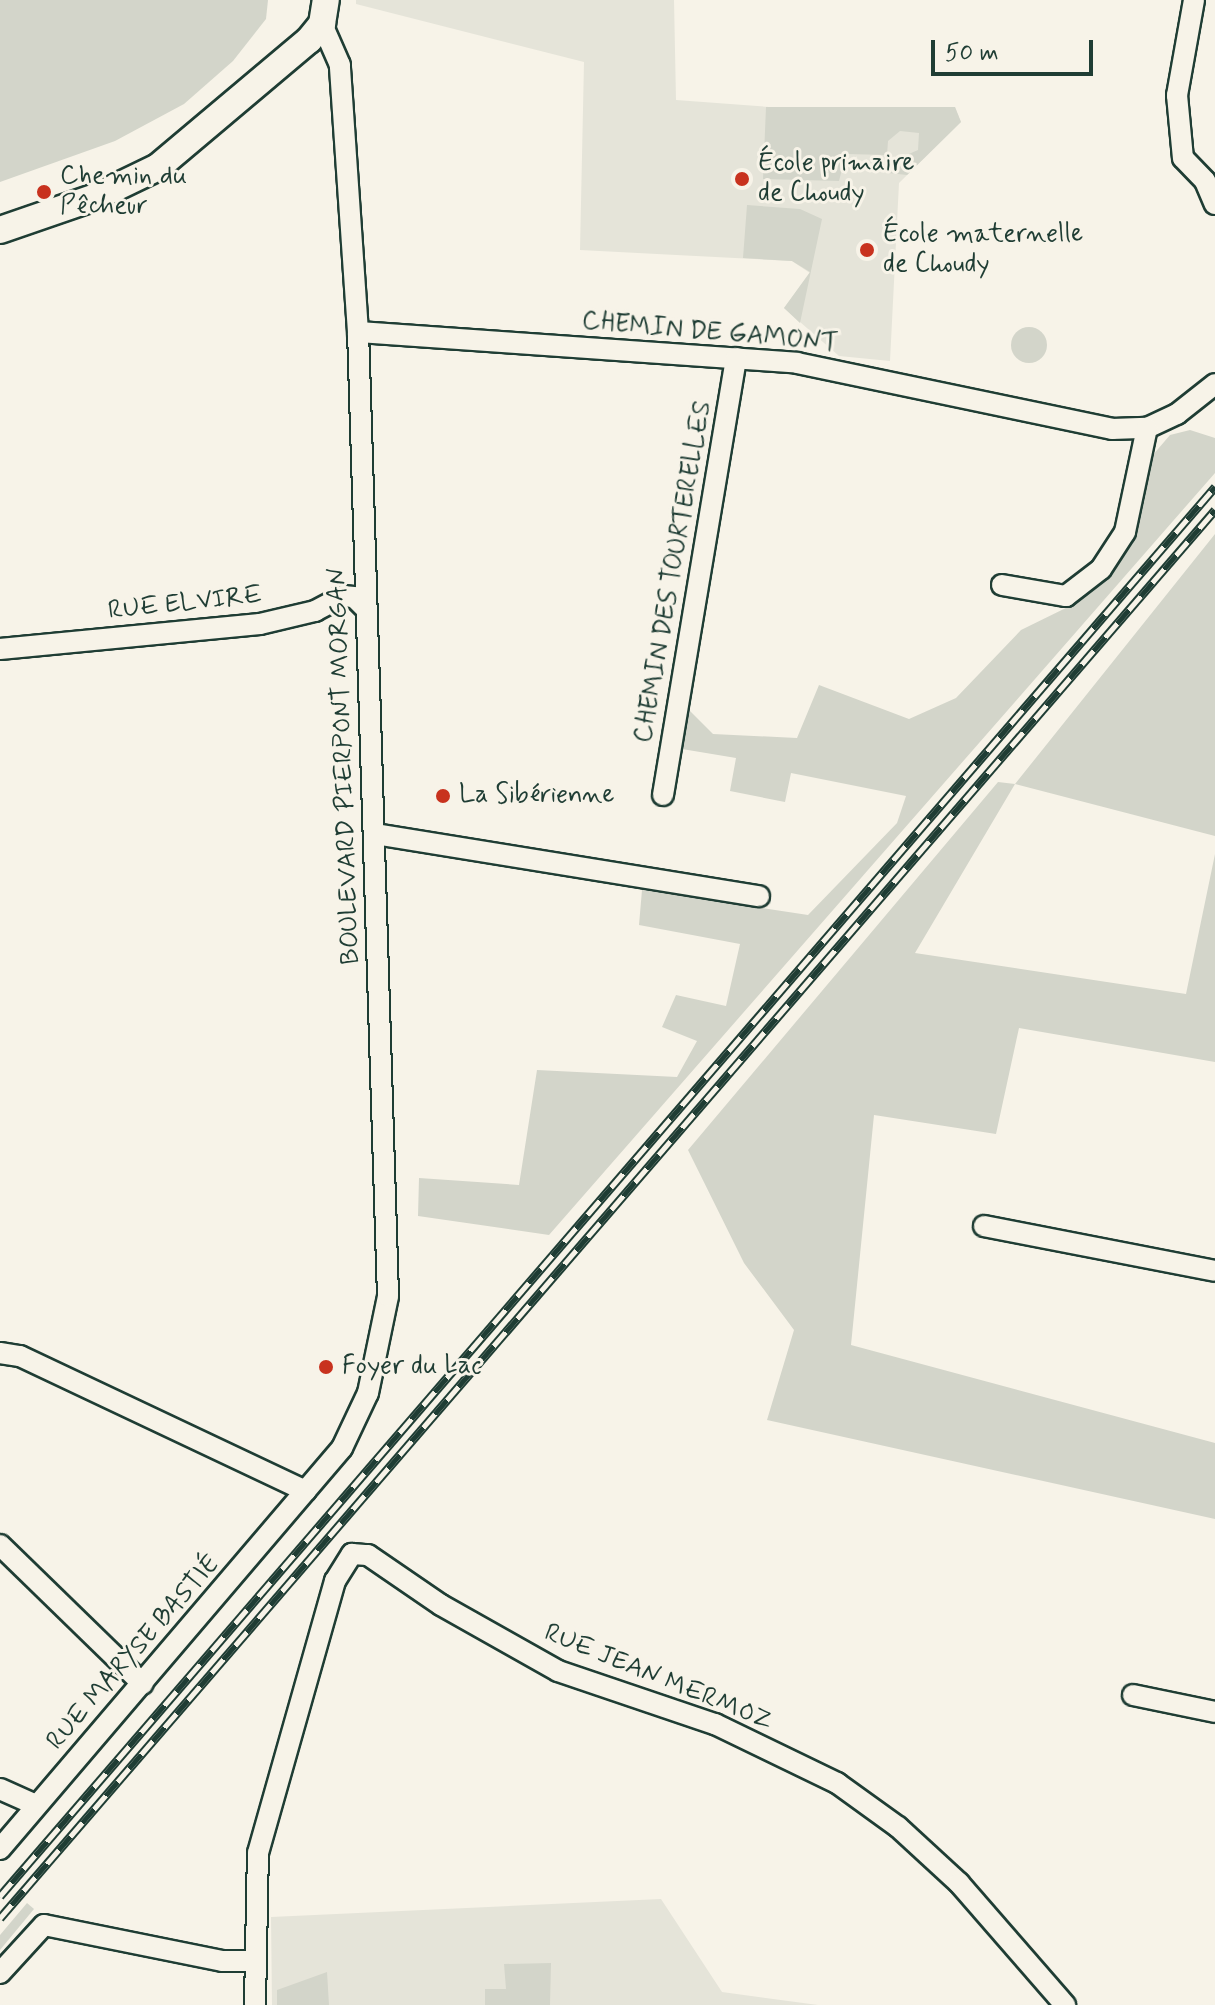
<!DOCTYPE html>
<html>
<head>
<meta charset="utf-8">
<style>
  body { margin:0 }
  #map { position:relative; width:1215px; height:2005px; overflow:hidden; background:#f7f3e8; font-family:Mynerve,sans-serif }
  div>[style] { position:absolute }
  .built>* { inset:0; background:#e5e4d9 }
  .green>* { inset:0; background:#d3d5ca }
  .round { border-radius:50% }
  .roads { filter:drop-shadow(2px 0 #1f3d34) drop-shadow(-2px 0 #1f3d34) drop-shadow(0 2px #1f3d34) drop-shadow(0 -2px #1f3d34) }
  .minor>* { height:20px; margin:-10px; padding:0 10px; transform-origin:10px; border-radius:10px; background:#f7f3e8 }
  .tertiary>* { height:26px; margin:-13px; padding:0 13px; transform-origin:13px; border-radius:13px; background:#f7f3e8 }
  .rail>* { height:9px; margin-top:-4.5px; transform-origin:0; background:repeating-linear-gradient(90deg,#f7f3e8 0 18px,#1f3d34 0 36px); box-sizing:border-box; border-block:2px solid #1f3d34 }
  .dots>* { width:22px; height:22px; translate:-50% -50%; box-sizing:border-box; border:4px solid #f7f3e8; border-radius:50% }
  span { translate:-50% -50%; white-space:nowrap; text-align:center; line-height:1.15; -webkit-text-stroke:6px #f7f3e8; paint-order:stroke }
  .poi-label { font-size:26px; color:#1f3d34 }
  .left { translate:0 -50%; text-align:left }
  .street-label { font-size:26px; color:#1f3d34 }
  .scale { position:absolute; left:931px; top:40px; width:162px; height:36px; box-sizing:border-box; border:4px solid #1f3d34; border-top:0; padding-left:10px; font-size:24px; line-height:28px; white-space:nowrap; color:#1f3d34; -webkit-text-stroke:6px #f7f3e8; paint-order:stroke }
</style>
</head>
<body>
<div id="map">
  <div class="built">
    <i style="clip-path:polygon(356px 0,674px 0,676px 100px,797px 109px,955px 107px,961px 122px,899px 183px,890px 361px,839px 356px,784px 308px,810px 273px,792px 261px,580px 250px,584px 62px,356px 4px)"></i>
    <i style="clip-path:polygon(661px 1899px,722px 1992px,818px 2005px,272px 2005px,271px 1917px)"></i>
  </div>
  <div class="green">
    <i style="clip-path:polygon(0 0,268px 0,266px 19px,233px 61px,184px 104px,115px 141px,0 182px)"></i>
    <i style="clip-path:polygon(766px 107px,955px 107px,961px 122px,907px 175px,889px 173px,902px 165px,902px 157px,918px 150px,919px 133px,900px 131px,888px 141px,887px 155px,846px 154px,839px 181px,763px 179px)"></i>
    <i style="clip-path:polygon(747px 205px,800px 209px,822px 219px,800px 323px,784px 308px,810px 272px,792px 261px,743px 258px)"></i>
    <i class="round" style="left:1011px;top:327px;width:36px;height:36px"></i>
    <i style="clip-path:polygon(1190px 430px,1215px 438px,1215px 473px,549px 1235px,418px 1216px,419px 1178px,519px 1185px,537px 1070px,677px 1077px,697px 1041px,662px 1027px,676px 995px,726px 1006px,740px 944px,639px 925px,642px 890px,808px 915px,897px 823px,906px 796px,791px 773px,785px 802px,730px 791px,736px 758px,682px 749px,689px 710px,713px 734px,797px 738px,819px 685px,909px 719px,956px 698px,1021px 630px,1076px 603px,1106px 574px,1143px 493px,1152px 456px,1170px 435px)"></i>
    <i style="clip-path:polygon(1215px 534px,1215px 836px,1015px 784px,915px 953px,1186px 994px,1215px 854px,1215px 1062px,1019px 1028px,996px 1134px,874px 1115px,851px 1345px,1215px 1443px,1215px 1519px,767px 1420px,794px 1330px,744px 1263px,688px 1150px,998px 782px,1015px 784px)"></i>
    <i style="clip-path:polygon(27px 1903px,34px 1909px,0 1950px,0 1935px)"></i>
    <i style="clip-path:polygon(551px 1963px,550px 2005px,485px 2005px,485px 1989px,506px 1989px,504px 1964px)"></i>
    <i style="clip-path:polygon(327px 1972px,329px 2005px,277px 2005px,277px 1990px)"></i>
  </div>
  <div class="roads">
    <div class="minor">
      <i style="left:1194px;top:0;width:97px;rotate:100.1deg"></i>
      <i style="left:1177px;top:95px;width:63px;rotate:84.6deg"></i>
      <i style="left:1183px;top:158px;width:32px;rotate:46deg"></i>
      <i style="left:1205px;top:181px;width:25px;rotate:67deg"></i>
      <i style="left:358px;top:332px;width:440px;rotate:4deg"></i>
      <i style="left:797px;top:363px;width:322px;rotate:11.8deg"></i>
      <i style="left:1112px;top:429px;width:35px;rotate:-2deg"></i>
      <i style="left:1147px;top:428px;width:33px;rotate:-25deg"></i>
      <i style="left:1177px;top:414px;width:48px;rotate:-38.3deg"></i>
      <i style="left:1002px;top:585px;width:65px;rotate:9.8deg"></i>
      <i style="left:1066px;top:596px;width:44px;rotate:-37.6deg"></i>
      <i style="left:1101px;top:569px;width:44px;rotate:-57deg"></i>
      <i style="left:1125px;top:532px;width:106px;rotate:-78.1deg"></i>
      <i style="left:0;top:649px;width:261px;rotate:-5.5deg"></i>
      <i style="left:260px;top:624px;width:57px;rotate:-13.3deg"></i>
      <i style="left:315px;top:611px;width:32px;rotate:-28deg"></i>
      <i style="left:343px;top:596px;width:11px;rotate:5deg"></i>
      <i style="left:354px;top:597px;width:17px;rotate:45deg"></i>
      <i style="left:663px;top:795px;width:443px;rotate:-80.5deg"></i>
      <i style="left:375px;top:834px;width:389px;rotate:9.2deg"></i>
      <i style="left:984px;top:1226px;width:235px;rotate:11deg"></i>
      <i style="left:0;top:1353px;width:20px;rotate:9deg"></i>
      <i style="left:20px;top:1356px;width:316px;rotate:25.3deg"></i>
      <i style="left:0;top:1545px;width:199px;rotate:44.2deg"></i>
      <i style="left:1133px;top:1695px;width:84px;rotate:11.7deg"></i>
      <i style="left:0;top:1789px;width:39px;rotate:24deg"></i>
      <i style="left:0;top:1849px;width:527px;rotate:-49.54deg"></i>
      <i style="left:342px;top:1448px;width:61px;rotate:-64.7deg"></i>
      <i style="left:368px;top:1393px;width:99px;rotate:-78.3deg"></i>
      <i style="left:388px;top:1296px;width:964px;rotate:-91.78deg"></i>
      <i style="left:358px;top:332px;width:268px;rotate:-93.9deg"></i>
      <i style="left:340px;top:65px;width:45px;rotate:-113.7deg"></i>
      <i style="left:0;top:1973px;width:65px;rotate:-47.5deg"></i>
      <i style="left:44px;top:1925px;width:182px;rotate:11.4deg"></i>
      <i style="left:222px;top:1961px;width:32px"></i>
      <i style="left:255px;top:2005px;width:152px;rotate:-88.9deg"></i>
      <i style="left:258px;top:1853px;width:283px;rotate:-74.2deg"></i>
      <i style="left:335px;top:1581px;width:32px;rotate:-58deg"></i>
      <i style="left:352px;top:1554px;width:16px;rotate:4deg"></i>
      <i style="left:368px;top:1555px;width:88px;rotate:34.4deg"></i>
      <i style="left:441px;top:1605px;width:134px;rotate:29.4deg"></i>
      <i style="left:558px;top:1671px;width:166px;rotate:18.7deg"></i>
      <i style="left:715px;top:1724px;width:136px;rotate:25.8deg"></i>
      <i style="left:837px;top:1783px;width:75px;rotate:35.8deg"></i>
      <i style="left:898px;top:1827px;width:83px;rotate:42.6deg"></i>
      <i style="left:959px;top:1883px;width:162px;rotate:49deg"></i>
    </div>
    <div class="tertiary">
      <i style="left:0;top:230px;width:102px;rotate:-19deg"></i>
      <i style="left:96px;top:197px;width:69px;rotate:-25.8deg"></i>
      <i style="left:158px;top:167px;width:197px;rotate:-40.1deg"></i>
      <i style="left:309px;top:40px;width:21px;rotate:-51deg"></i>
      <i style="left:322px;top:24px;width:24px;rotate:-81deg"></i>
    </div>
  </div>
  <div class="rail">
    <i style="left:0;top:1896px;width:1861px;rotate:-49.23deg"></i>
    <i style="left:0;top:1918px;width:1860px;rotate:-49.21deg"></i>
  </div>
  <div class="dots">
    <i style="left:742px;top:179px;background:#c8321e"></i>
    <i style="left:44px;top:192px;background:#c8321e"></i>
    <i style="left:867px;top:250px;background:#c8321e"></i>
    <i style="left:443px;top:796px;background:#c8321e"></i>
    <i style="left:326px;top:1367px;background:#c8321e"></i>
  </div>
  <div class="poi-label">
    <span class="left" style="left:758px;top:179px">École primaire<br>de Choudy</span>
    <span class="left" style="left:60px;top:192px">Chemin du<br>Pêcheur</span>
    <span class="left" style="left:883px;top:250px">École maternelle<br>de Choudy</span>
    <span class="left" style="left:459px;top:796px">La Sibérienne</span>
    <span class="left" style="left:342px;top:1367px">Foyer du Lac</span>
  </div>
  <div class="street-label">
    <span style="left:710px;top:333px;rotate:5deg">CHEMIN DE GAMONT</span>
    <span style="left:674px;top:572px;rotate:-80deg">CHEMIN DES TOURTERELLES</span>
    <span style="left:185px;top:604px;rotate:-6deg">RUE ELVIRE</span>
    <span style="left:345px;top:766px;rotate:-92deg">BOULEVARD PIERPONT MORGAN</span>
    <span style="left:134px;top:1653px;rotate:-49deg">RUE MARYSE BASTIÉ</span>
    <span style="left:658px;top:1678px;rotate:22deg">RUE JEAN MERMOZ</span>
  </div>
  <div class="scale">50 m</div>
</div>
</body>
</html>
